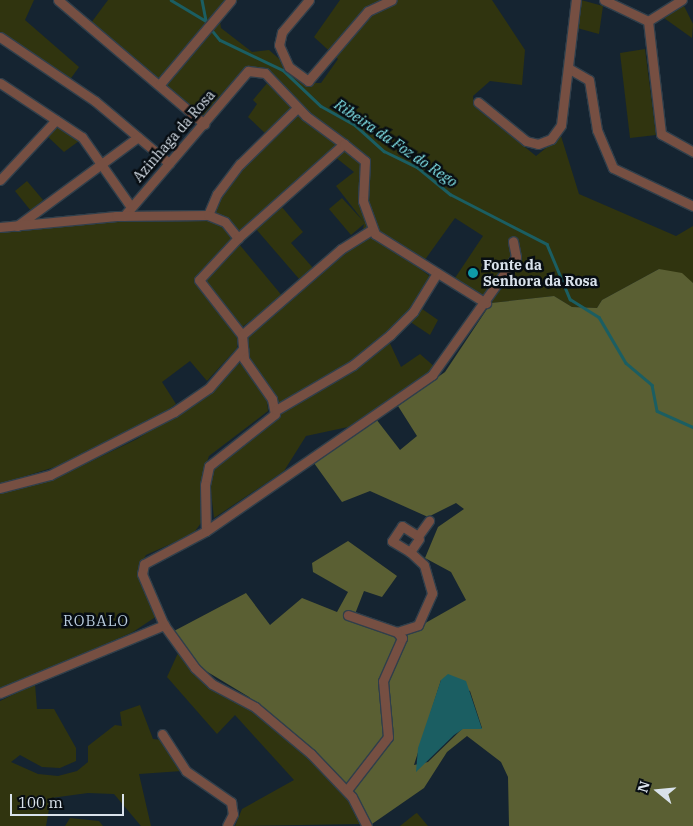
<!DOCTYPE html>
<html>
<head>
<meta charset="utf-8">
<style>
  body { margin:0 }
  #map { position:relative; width:693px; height:826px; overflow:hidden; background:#152431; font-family:"IBM Plex Serif",serif }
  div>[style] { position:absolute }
  .green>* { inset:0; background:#30340f }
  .forest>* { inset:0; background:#5a5f33 }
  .water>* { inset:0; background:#1b5e62 }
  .stream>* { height:2.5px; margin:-1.25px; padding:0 1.25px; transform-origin:1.25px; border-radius:1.25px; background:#1b5e62 }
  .roads { filter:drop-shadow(1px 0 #303f4b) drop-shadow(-1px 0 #303f4b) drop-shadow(0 1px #303f4b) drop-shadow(0 -1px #303f4b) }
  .minor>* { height:9px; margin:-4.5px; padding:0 4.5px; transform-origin:4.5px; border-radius:4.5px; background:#764f42 }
  .dots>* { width:14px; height:14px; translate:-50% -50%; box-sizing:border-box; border:2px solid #070d12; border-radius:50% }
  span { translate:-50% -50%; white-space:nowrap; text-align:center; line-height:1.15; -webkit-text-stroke:5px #070d12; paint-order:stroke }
  .street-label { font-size:14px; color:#d9e2eb }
  .poi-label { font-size:14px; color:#d9e2eb; font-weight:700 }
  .left { translate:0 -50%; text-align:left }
  .water-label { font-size:15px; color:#85e9ef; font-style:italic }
  .neighbourhood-label { font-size:15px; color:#b8cbdc; letter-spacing:1px }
  .north { position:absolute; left:633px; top:766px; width:50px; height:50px; -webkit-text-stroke:4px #070d12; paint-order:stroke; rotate:287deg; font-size:14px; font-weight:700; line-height:20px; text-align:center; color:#d9e2eb }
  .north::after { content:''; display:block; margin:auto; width:18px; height:22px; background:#d9e2eb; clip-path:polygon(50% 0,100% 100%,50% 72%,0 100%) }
  .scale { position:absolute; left:10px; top:794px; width:114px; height:22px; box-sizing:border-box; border:2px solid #d9e2eb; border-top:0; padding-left:6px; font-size:15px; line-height:18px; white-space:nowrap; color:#d9e2eb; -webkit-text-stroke:4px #070d12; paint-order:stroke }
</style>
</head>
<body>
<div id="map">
  <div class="green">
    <i style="clip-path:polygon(0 0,34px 0,25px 20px,79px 67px,69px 81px,0 37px)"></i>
    <i style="clip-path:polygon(108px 0,238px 0,220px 21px,221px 28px,252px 52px,269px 50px,307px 83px,321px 83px,338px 59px,314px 37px,340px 0,492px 0,525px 50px,522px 85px,490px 81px,473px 96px,474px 106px,536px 156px,561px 136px,579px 194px,676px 236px,693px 226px,693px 283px,659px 269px,602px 300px,597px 308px,572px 307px,554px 296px,491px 303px,453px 281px,483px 236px,455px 218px,419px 268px,432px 278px,415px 304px,438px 320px,430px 335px,406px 319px,387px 337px,401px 367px,420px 354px,436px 368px,422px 382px,348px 427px,306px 436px,284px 471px,214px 518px,209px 475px,222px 457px,274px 413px,245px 346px,247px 337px,274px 315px,269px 307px,242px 327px,204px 285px,206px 273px,239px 244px,288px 303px,361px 240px,364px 224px,351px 235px,329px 209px,342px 198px,364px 222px,336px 186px,354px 172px,330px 153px,240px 233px,223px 215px,203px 213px,267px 135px,248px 117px,257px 104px,253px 100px,273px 76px,264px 67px,250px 67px,205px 120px,91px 23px)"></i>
    <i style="clip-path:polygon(581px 0,603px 6px,599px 34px,577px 28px)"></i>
    <i style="clip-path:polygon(684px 6px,693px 24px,692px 38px,664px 18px)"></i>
    <i style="clip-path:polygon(645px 49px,656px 135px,630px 138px,620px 53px)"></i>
    <i style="clip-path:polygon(58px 127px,79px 141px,64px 152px,47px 136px)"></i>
    <i style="clip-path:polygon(27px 181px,43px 200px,31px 211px,15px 191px)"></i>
    <i style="clip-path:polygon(281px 206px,303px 232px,291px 243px,313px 268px,300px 280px,256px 229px)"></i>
    <i style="clip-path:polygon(185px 218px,216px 221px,230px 233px,231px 240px,196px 279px,198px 287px,237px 332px,237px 348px,207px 381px,190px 361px,162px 382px,176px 404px,154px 420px,58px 466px,0 484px,0 233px,104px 219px)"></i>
    <i style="clip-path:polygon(241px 362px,267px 399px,268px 411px,209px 456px,202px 476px,201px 523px,193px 534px,146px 555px,140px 566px,157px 616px,133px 632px,0 690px,0 492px,69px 472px,137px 439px,197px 401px)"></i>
    <i style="clip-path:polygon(178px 653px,210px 688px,246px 703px,308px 755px,349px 798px,363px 824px,235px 826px,242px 809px,294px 780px,235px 715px,217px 734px,167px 677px)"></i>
    <i style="clip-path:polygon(35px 684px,37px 709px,54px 709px,76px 748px,76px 761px,60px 768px,42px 767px,20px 755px,11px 762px,38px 774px,58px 776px,77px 771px,88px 762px,88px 746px,115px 725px,122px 726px,120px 712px,140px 705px,153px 739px,162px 740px,182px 771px,139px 774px,151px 826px,141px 826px,114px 794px,88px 793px,51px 798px,46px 826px,0 826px,0 701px)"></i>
    <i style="clip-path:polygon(417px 813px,428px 826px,400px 826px,415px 814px)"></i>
    <i style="clip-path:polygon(70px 818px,99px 821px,103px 826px,65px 826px)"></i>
  </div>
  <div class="forest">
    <i style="clip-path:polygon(evenodd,659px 269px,682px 273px,693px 283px,693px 826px,509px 826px,508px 777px,501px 762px,467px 736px,447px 752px,424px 788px,372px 824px,355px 794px,330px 767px,249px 697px,196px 665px,174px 631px,246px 593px,270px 625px,302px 598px,337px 612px,348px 592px,313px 572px,312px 563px,348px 541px,397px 576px,382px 597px,364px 591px,355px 614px,406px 634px,466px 600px,451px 572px,425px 558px,438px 527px,464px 509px,456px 503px,428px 517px,370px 491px,342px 502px,314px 463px,376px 419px,400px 450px,417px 436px,398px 406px,445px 372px,491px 303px,554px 296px,572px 307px,597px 308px,602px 300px,659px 269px,441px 680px,470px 691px,482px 728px,462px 729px,428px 762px,414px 765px,441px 680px)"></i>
  </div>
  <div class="water">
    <i style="clip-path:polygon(448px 674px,466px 681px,482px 729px,463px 729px,454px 735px,416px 772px,418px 748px,441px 680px)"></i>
  </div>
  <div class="stream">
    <i style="left:171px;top:0;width:39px;rotate:31deg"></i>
    <i style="left:202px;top:0;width:25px;rotate:79deg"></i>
    <i style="left:211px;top:29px;width:14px;rotate:51deg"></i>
    <i style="left:220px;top:40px;width:70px;rotate:25.5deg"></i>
    <i style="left:283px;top:70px;width:52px;rotate:43.5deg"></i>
    <i style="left:321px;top:106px;width:39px;rotate:29deg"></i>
    <i style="left:355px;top:125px;width:39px;rotate:42deg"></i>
    <i style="left:384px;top:151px;width:37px;rotate:26deg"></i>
    <i style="left:417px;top:167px;width:43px;rotate:39.3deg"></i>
    <i style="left:450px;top:194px;width:109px;rotate:27.3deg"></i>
    <i style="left:547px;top:244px;width:60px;rotate:67.3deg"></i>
    <i style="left:570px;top:299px;width:34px;rotate:32deg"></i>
    <i style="left:599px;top:317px;width:53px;rotate:59.6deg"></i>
    <i style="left:626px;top:363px;width:34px;rotate:40deg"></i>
    <i style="left:652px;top:385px;width:26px;rotate:79deg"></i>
    <i style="left:657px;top:411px;width:39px;rotate:24deg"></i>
  </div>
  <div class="roads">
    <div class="minor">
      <i style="left:58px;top:0;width:192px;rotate:40.3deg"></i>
      <i style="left:309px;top:0;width:42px;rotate:130.2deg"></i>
      <i style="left:282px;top:32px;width:13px;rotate:103deg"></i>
      <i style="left:279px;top:45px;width:24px;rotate:66deg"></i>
      <i style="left:289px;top:67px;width:24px;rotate:36deg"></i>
      <i style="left:308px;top:81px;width:92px;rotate:-49.4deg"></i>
      <i style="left:368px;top:11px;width:26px;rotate:-25deg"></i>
      <i style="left:604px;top:0;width:49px;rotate:25.5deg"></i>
      <i style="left:648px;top:21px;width:114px;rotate:83.4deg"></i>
      <i style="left:661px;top:134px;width:37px;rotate:29deg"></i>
      <i style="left:648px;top:21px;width:40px;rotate:-32deg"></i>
      <i style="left:0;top:37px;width:115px;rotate:34deg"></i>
      <i style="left:95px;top:101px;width:97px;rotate:40deg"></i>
      <i style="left:568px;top:68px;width:24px;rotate:30deg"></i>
      <i style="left:589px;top:80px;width:51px;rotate:80.9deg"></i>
      <i style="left:597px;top:130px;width:41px;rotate:67.2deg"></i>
      <i style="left:613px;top:168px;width:89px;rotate:25.4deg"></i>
      <i style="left:0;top:83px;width:98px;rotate:33.4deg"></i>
      <i style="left:82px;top:137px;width:85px;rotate:55deg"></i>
      <i style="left:160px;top:84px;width:110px;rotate:-49.8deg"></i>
      <i style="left:478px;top:102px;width:62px;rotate:39.1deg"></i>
      <i style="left:526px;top:141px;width:12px;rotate:14deg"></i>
      <i style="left:538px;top:144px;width:14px;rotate:-21deg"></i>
      <i style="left:551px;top:139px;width:17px;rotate:-54deg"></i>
      <i style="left:561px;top:125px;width:126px;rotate:-83.2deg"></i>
      <i style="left:0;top:180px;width:82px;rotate:-47deg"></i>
      <i style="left:208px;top:215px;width:23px;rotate:-67deg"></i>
      <i style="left:217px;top:194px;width:38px;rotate:-53deg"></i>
      <i style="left:240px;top:164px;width:80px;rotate:-44.5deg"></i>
      <i style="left:124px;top:216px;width:191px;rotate:-49.5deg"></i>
      <i style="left:248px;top:71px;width:17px;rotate:7deg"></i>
      <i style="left:265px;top:73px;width:59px;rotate:46.4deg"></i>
      <i style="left:306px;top:116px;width:47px;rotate:36.4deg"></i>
      <i style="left:17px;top:226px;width:150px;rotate:-36.3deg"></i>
      <i style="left:0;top:227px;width:117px;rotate:-5.4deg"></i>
      <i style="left:116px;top:216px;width:92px;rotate:-0.6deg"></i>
      <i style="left:208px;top:215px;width:18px;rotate:22deg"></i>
      <i style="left:225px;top:222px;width:21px;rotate:51deg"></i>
      <i style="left:238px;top:238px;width:57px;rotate:132.9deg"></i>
      <i style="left:199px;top:280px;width:70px;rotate:52deg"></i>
      <i style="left:242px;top:335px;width:24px;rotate:85deg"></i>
      <i style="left:244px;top:359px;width:49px;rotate:55deg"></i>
      <i style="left:272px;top:399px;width:15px;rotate:79deg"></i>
      <i style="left:275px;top:414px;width:84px;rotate:141.8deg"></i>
      <i style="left:209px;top:466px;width:19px;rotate:102deg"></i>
      <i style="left:205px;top:485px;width:46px;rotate:88.8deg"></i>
      <i style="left:206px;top:531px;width:70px;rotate:152deg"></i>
      <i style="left:144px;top:564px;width:10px;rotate:101deg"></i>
      <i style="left:142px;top:574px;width:56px;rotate:66.7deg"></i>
      <i style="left:164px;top:625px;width:53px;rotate:54.2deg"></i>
      <i style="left:195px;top:668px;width:23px;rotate:43deg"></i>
      <i style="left:212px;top:684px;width:49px;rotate:28.1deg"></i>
      <i style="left:255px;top:707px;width:73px;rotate:40deg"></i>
      <i style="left:311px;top:754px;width:59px;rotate:46.4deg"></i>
      <i style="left:352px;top:797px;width:33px;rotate:63deg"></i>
      <i style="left:238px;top:238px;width:142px;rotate:-41.6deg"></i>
      <i style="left:344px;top:144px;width:27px;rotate:39deg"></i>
      <i style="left:365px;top:161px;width:40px;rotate:92.9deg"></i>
      <i style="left:363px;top:201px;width:35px;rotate:70deg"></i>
      <i style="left:375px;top:234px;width:131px;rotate:31.9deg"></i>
      <i style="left:242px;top:335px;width:131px;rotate:-41deg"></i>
      <i style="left:341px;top:249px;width:36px;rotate:-32deg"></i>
      <i style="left:276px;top:410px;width:89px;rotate:-30.3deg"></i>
      <i style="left:353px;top:365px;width:48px;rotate:-39deg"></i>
      <i style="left:390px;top:335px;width:33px;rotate:-45deg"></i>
      <i style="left:413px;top:312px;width:46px;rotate:-58.4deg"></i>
      <i style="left:0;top:488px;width:52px;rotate:-14.6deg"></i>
      <i style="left:50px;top:475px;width:139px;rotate:-26.9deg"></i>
      <i style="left:174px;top:412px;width:42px;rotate:-34.4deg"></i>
      <i style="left:209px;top:388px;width:52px;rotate:-48.9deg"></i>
      <i style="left:206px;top:531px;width:275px;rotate:-34.6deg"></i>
      <i style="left:432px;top:375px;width:145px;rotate:-54.6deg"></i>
      <i style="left:516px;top:257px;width:16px;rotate:-101deg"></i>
      <i style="left:419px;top:539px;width:16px;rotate:125deg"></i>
      <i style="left:410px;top:552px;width:21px;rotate:-149deg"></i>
      <i style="left:392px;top:541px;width:18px;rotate:-56deg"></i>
      <i style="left:402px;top:526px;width:19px;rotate:32deg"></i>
      <i style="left:418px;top:536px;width:19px;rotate:-54deg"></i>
      <i style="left:397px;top:632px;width:22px;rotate:-18deg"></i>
      <i style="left:418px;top:625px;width:35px;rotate:-66deg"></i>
      <i style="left:432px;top:593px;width:29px;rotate:-106deg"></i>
      <i style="left:424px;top:565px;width:19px;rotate:-137deg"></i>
      <i style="left:0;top:693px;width:178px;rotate:-22.5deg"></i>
      <i style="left:162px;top:734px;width:44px;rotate:57deg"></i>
      <i style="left:186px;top:771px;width:55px;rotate:34.6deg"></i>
      <i style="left:231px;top:802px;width:12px;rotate:81deg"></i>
      <i style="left:233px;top:814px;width:13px;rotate:117deg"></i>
      <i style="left:347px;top:790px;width:67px;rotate:-52.3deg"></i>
      <i style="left:388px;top:737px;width:56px;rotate:-95.1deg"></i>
      <i style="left:383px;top:681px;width:47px;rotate:-66.2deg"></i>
      <i style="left:402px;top:638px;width:8px;rotate:-130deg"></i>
      <i style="left:397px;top:632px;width:52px;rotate:-160.9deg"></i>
    </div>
  </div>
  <div class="dots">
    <i style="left:473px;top:273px;background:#0f9aa8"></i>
  </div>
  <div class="street-label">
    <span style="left:174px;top:136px;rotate:-49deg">Azinhaga da Rosa</span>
  </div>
  <div class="poi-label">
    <span class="left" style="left:483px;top:273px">Fonte da<br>Senhora da Rosa</span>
  </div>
  <div class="water-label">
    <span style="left:396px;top:143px;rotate:34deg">Ribeira da Foz do Rego</span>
  </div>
  <div class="neighbourhood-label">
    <span style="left:96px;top:621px">ROBALO</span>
  </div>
  <div class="north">N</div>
  <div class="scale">100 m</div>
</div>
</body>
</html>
